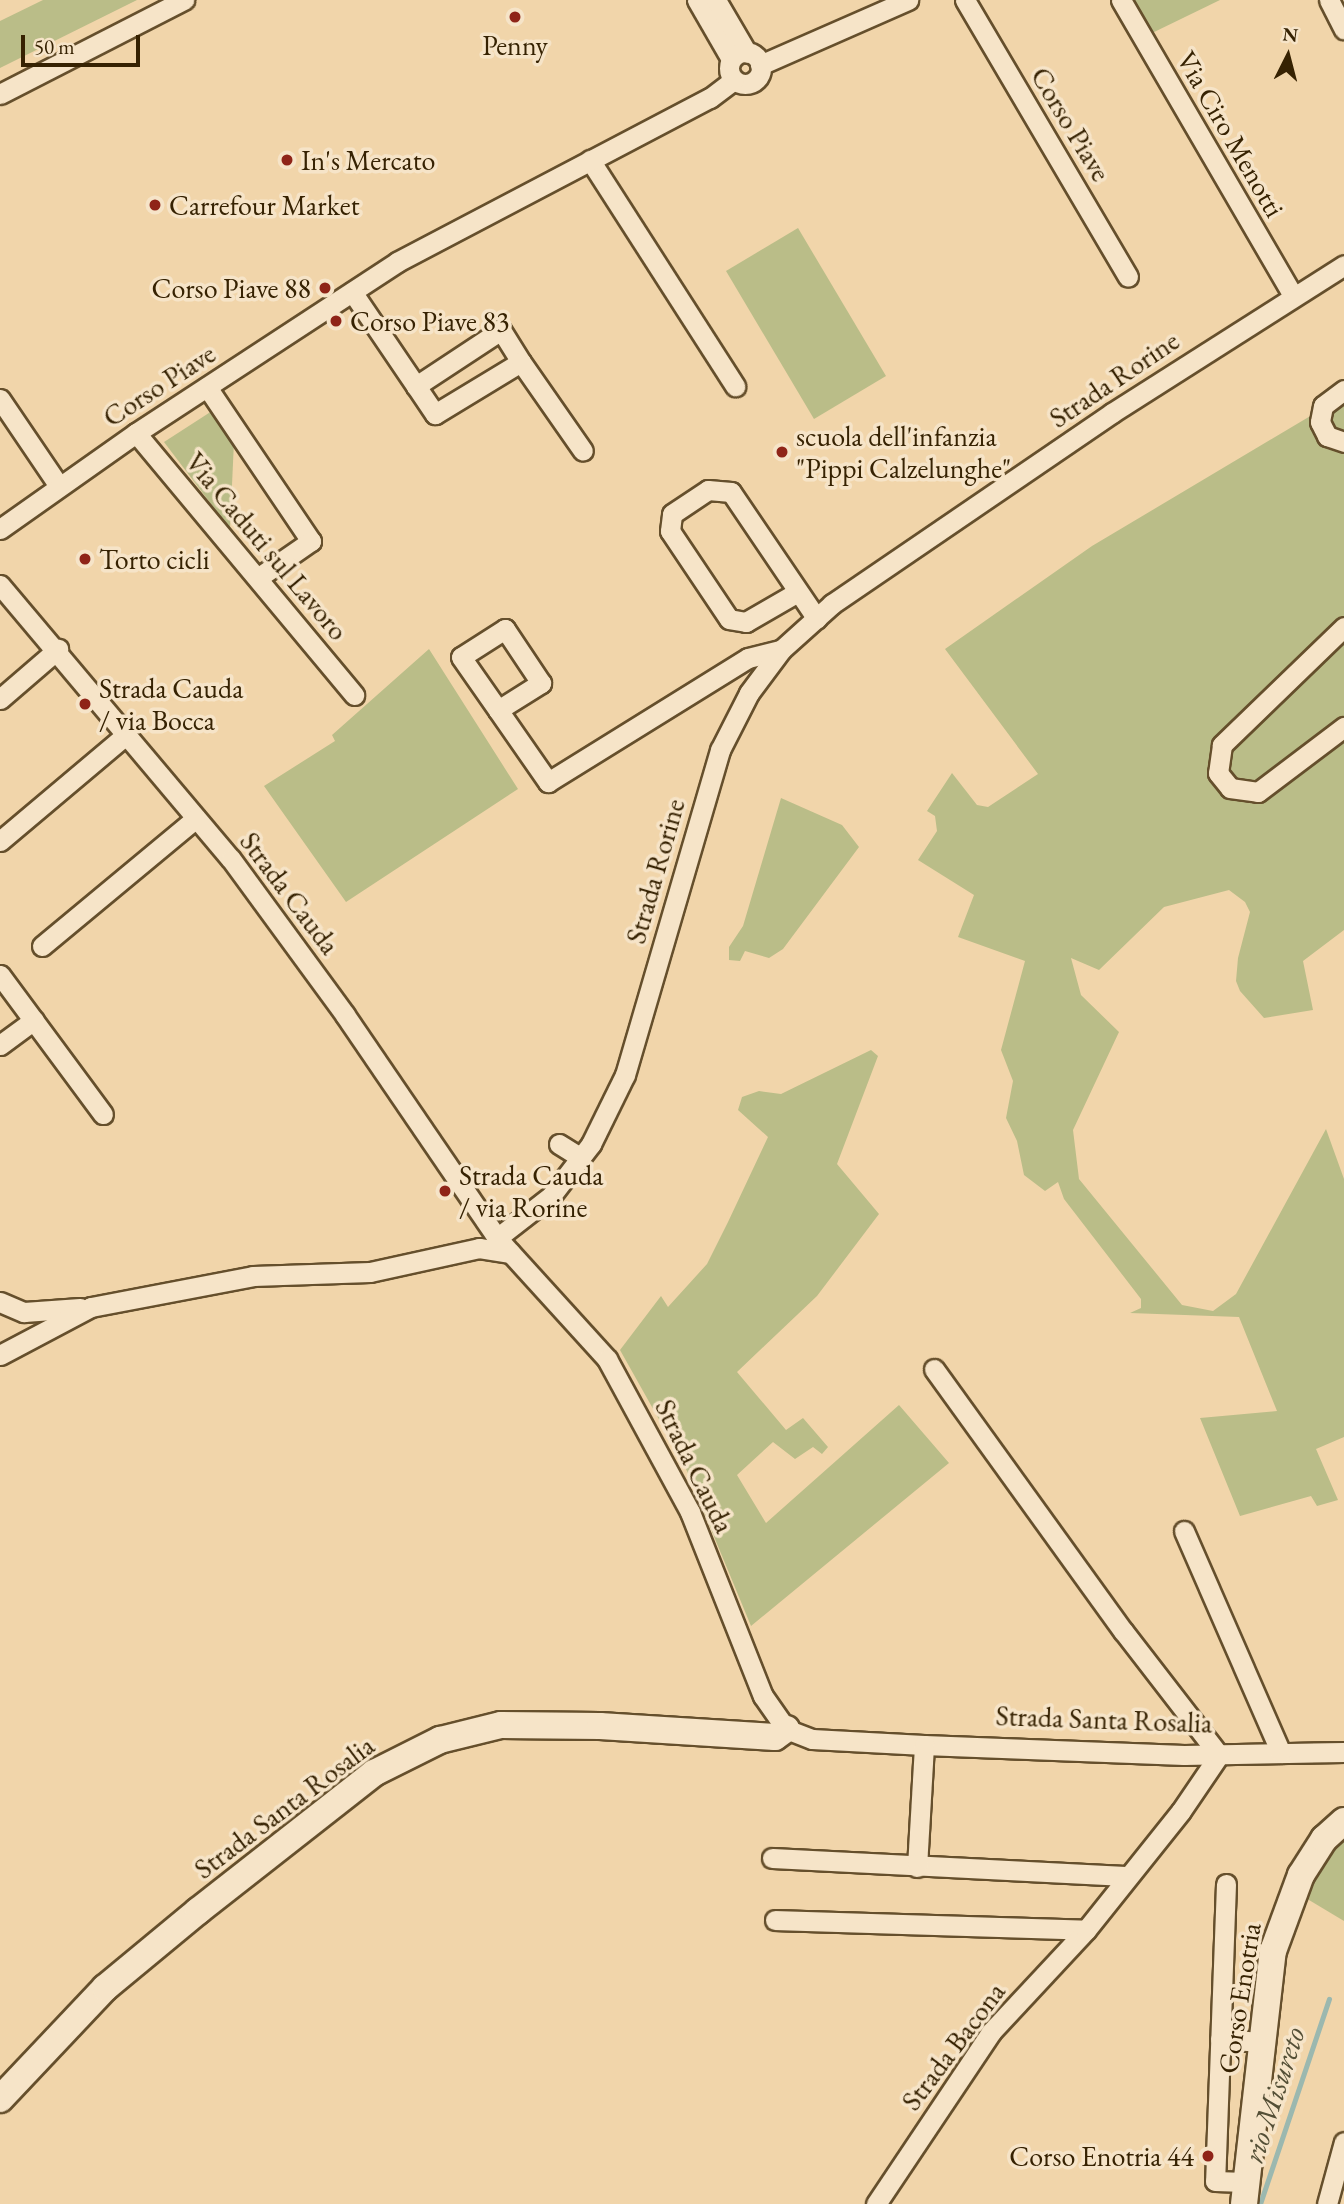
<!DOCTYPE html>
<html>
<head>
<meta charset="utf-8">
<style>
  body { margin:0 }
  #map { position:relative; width:1344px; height:2204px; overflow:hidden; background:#f1d5aa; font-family:"EB Garamond",serif }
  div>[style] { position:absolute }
  .green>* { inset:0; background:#babd88 }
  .stream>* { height:4.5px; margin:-2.25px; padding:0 2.25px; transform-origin:2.25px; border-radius:2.25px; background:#9bb8af }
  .roads { filter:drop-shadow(2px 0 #654f2c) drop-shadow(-2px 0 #654f2c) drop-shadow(0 2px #654f2c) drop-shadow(0 -2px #654f2c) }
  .street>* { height:19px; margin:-9.5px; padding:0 9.5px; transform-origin:9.5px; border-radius:9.5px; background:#f6e4c8 }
  .street>.ring { margin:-9.5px; padding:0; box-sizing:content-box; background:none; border:19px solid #f6e4c8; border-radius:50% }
  .secondary>* { height:26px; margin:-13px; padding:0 13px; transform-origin:13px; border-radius:13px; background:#f6e4c8 }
  .dots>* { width:19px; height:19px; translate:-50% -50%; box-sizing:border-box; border:4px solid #f6e4c8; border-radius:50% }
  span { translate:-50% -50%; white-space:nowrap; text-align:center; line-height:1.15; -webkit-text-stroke:7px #f6e4c8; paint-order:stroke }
  .poi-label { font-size:28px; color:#362202 }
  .left { translate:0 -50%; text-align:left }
  .right { translate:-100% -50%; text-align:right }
  .street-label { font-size:28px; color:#362202 }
  .water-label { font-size:30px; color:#544f36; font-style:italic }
  .north { position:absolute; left:1253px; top:21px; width:70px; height:70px; -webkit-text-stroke:5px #f6e4c8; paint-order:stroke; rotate:6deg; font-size:19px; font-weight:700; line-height:28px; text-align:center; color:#362202 }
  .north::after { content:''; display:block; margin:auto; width:24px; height:32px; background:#362202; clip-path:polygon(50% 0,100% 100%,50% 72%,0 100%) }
  .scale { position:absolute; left:21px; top:35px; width:119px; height:32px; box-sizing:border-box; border:4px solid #362202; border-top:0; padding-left:9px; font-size:21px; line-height:24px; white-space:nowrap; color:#362202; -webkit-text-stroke:5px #f6e4c8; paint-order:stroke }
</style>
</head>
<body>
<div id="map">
  <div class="green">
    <i style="clip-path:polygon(43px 0,137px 0,0 68px,0 21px)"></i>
    <i style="clip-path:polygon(1128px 0,1220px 0,1148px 35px)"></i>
    <i style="clip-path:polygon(798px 228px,886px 376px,814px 419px,726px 271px)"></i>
    <i style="clip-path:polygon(1344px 396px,1344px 930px,1303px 961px,1313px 1010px,1264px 1018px,1240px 991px,1236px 981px,1238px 958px,1250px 912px,1245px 902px,1229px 890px,1164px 907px,1099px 970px,1071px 958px,1081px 995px,1119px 1032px,1073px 1130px,1079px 1179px,1182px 1305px,1213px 1311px,1236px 1294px,1326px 1129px,1344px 1179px,1344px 1437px,1316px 1449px,1338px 1500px,1317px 1506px,1311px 1496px,1240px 1516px,1200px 1418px,1277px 1411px,1239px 1317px,1130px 1313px,1141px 1308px,1141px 1299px,1064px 1199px,1058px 1182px,1045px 1191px,1024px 1175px,1017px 1141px,1006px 1118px,1013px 1081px,1001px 1050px,1025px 961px,958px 937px,974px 895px,918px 860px,937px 831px,935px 816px,927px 811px,952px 773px,977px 805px,988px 807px,1038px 774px,945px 649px,1092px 546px)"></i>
    <i style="clip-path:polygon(212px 411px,234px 441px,230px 529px,164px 442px)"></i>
    <i style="clip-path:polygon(429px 649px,518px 789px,346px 902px,264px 786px,335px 741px,332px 735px)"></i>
    <i style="clip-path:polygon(781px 798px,842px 825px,859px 847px,783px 949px,769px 958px,745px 951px,740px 961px,729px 960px,729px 947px,743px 926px)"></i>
    <i style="clip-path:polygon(871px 1050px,878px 1056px,837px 1164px,879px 1214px,817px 1296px,737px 1372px,786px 1430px,803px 1418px,828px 1447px,822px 1454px,813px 1447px,795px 1459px,773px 1442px,737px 1475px,766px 1523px,899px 1405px,949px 1463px,751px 1626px,684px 1464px,620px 1350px,661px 1296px,668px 1307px,707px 1264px,728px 1222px,768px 1137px,738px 1110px,742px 1097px,759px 1091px,781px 1094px)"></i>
    <i style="clip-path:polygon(1344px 1840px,1344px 1921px,1304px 1897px,1329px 1855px)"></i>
  </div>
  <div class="stream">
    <i style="left:1260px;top:2204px;width:216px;rotate:-71.4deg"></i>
  </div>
  <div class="roads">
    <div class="street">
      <i style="left:697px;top:0;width:68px;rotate:60deg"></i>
      <i style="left:716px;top:0;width:61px;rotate:59.7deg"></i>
      <i style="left:965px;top:0;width:321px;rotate:59.5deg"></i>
      <i style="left:1121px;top:0;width:341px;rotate:59.8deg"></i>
      <i style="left:1329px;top:0;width:33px;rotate:63deg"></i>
      <i class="ring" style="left:729px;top:52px;width:13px;height:13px"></i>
      <i style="left:760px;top:65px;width:162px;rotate:-23.7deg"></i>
      <i style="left:0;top:94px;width:207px;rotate:-27.1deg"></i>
      <i style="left:590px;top:160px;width:269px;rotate:57.3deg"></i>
      <i style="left:352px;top:292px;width:5px;rotate:53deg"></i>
      <i style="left:355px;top:296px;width:109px;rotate:55.9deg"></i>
      <i style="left:416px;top:386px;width:34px;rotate:56deg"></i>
      <i style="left:435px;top:414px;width:100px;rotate:-31.2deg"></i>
      <i style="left:521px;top:362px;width:38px;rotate:-122deg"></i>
      <i style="left:501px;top:330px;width:102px;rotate:146.6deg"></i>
      <i style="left:521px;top:362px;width:108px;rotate:55.1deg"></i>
      <i style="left:207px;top:387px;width:186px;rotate:56deg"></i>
      <i style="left:311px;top:541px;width:63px;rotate:145.3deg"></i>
      <i style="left:1344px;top:390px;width:26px;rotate:143deg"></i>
      <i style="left:1323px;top:406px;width:16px;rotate:101deg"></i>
      <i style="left:1320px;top:422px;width:16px;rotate:63deg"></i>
      <i style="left:1327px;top:436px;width:18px;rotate:19deg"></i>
      <i style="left:0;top:399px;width:105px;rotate:55.9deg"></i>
      <i style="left:136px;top:433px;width:341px;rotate:50.2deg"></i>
      <i style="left:0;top:529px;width:166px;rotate:-35.2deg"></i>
      <i style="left:136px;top:433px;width:312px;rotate:-33.2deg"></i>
      <i style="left:397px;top:262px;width:353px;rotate:-27.7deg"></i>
      <i style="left:710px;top:98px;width:30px;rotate:-37deg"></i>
      <i style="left:0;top:585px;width:358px;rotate:49.9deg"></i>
      <i style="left:231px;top:859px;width:193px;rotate:53.8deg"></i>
      <i style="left:345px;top:1015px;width:270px;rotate:55.7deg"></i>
      <i style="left:497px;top:1238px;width:164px;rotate:47.7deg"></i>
      <i style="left:607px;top:1359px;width:174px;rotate:61.5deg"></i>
      <i style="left:690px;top:1512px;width:198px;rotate:68.4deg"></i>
      <i style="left:763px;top:1696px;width:40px;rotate:55.1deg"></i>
      <i style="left:786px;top:1729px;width:28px;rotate:21deg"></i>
      <i style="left:812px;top:1739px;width:112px;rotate:3.1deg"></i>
      <i style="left:924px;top:1745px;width:260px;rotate:2.2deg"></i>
      <i style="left:1184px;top:1755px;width:160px;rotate:-1.1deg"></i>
      <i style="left:796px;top:593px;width:58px;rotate:149.9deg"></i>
      <i style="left:746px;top:622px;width:17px;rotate:-170deg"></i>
      <i style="left:729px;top:619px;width:106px;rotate:-123.8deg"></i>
      <i style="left:670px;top:531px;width:17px;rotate:-83deg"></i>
      <i style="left:672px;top:514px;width:43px;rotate:-33.7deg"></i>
      <i style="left:708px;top:490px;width:23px;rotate:5deg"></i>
      <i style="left:731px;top:492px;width:153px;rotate:55.9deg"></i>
      <i style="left:1344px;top:627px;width:170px;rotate:136deg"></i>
      <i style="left:1222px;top:745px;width:28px;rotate:98deg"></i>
      <i style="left:1218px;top:773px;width:19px;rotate:51deg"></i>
      <i style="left:1230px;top:788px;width:28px;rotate:8deg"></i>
      <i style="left:1258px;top:792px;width:108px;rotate:-37.1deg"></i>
      <i style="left:0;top:699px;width:77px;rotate:-40.8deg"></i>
      <i style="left:498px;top:710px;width:51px;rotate:-32.1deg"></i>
      <i style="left:541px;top:683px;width:65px;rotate:-123.7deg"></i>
      <i style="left:505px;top:629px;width:52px;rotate:147.5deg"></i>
      <i style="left:461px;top:657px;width:65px;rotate:55.1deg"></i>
      <i style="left:498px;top:710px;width:88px;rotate:55.2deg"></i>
      <i style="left:548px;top:782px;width:235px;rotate:-31.8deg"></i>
      <i style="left:748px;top:658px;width:34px;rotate:-14deg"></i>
      <i style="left:0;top:841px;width:166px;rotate:-40.1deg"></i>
      <i style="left:42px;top:946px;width:200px;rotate:-39.7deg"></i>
      <i style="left:0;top:975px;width:173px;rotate:53.5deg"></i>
      <i style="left:0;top:1045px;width:42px;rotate:-36.3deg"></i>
      <i style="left:559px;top:1144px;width:26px;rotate:32deg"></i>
      <i style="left:497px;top:1238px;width:68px;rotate:-37.9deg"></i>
      <i style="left:551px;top:1196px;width:66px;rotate:-52.4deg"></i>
      <i style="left:591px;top:1144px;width:77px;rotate:-63.8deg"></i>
      <i style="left:625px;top:1075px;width:339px;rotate:-73.7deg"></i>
      <i style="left:720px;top:750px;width:64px;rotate:-63deg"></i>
      <i style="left:749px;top:693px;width:54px;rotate:-53.3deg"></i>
      <i style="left:781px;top:650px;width:69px;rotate:-42deg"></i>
      <i style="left:832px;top:604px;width:339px;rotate:-34.3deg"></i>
      <i style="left:1112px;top:413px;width:275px;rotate:-32.5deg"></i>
      <i style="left:0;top:1302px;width:26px;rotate:23deg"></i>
      <i style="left:24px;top:1312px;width:56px;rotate:-4.1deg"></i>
      <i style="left:0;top:1355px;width:103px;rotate:-27.8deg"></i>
      <i style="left:91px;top:1307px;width:165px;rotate:-10.8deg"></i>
      <i style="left:253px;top:1276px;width:117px;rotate:-2deg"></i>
      <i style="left:370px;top:1272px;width:112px;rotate:-12.4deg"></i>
      <i style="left:479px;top:1248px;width:32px;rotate:9deg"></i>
      <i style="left:1184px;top:1531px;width:242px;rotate:66.4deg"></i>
      <i style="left:772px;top:1858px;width:354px;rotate:2.9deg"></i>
      <i style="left:917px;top:1867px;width:122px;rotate:-86.7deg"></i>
      <i style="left:1226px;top:1884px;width:297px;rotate:92.1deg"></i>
      <i style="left:1215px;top:2181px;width:31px;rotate:2deg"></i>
      <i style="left:775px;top:1920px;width:311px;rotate:1.8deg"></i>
      <i style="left:1220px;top:2039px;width:41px;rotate:4.2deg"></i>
      <i style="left:876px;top:2204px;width:207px;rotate:-56.2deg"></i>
      <i style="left:991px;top:2032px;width:139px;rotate:-47deg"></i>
      <i style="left:1086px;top:1930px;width:152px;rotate:-51.4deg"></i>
      <i style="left:1181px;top:1811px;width:68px;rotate:-55.8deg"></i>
      <i style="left:1219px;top:1755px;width:157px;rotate:-127.7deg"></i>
      <i style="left:1123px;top:1631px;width:323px;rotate:-125.8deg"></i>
      <i style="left:1327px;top:2204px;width:64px;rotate:-74.7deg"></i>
    </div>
    <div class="secondary">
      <i style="left:0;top:2099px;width:153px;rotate:-46.6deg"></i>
      <i style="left:105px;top:1988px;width:121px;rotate:-39.6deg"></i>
      <i style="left:198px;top:1911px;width:224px;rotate:-38.1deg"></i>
      <i style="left:374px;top:1773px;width:74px;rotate:-26.6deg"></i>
      <i style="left:440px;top:1740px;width:63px;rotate:-13.8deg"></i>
      <i style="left:501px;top:1725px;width:99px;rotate:0.6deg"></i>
      <i style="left:600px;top:1726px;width:175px;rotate:3.6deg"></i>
      <i style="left:775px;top:1737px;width:14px;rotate:-36deg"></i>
      <i style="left:1244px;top:2204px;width:255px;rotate:-83.5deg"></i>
      <i style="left:1273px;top:1951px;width:81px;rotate:-69.8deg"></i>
      <i style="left:1301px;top:1875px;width:43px;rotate:-57.4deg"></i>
      <i style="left:1324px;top:1839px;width:27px;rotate:-42deg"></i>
    </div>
  </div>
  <div class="dots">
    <i style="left:515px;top:17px;background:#8f2418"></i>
    <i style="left:287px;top:160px;background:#8f2418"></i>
    <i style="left:155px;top:205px;background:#8f2418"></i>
    <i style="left:325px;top:288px;background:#8f2418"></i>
    <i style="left:336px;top:321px;background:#8f2418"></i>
    <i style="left:782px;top:452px;background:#8f2418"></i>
    <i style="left:85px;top:559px;background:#8f2418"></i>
    <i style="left:85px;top:704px;background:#8f2418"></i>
    <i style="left:445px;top:1191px;background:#8f2418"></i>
    <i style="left:1208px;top:2156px;background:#8f2418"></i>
  </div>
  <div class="poi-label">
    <span style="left:515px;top:45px">Penny</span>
    <span class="left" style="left:301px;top:160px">In's Mercato</span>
    <span class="left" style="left:169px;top:205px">Carrefour Market</span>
    <span class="right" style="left:311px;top:288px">Corso Piave 88</span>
    <span class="left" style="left:350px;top:321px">Corso Piave 83</span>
    <span class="left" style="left:796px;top:452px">scuola dell'infanzia<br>"Pippi Calzelunghe"</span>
    <span class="left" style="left:99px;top:559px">Torto cicli</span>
    <span class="left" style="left:99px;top:704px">Strada Cauda<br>/ via Bocca</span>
    <span class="left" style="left:459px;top:1191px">Strada Cauda<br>/ via Rorine</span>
    <span class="right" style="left:1194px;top:2156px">Corso Enotria 44</span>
  </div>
  <div class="street-label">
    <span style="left:1071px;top:124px;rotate:59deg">Corso Piave</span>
    <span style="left:1231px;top:134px;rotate:60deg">Via Ciro Menotti</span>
    <span style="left:1114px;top:379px;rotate:-34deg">Strada Rorine</span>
    <span style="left:159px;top:385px;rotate:-33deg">Corso Piave</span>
    <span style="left:267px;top:546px;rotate:50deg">Via Caduti sul Lavoro</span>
    <span style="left:655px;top:871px;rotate:-74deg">Strada Rorine</span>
    <span style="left:290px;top:893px;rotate:53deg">Strada Cauda</span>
    <span style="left:695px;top:1466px;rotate:64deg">Strada Cauda</span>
    <span style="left:1104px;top:1719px;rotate:2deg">Strada Santa Rosalia</span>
    <span style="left:284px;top:1807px;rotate:-37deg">Strada Santa Rosalia</span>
    <span style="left:1239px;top:1998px;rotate:-81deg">Corso Enotria</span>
    <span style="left:953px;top:2046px;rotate:-53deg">Strada Bacona</span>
  </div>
  <div class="water-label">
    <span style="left:1274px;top:2095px;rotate:-72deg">rio Misureto</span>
  </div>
  <div class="north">N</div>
  <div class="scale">50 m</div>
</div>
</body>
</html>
